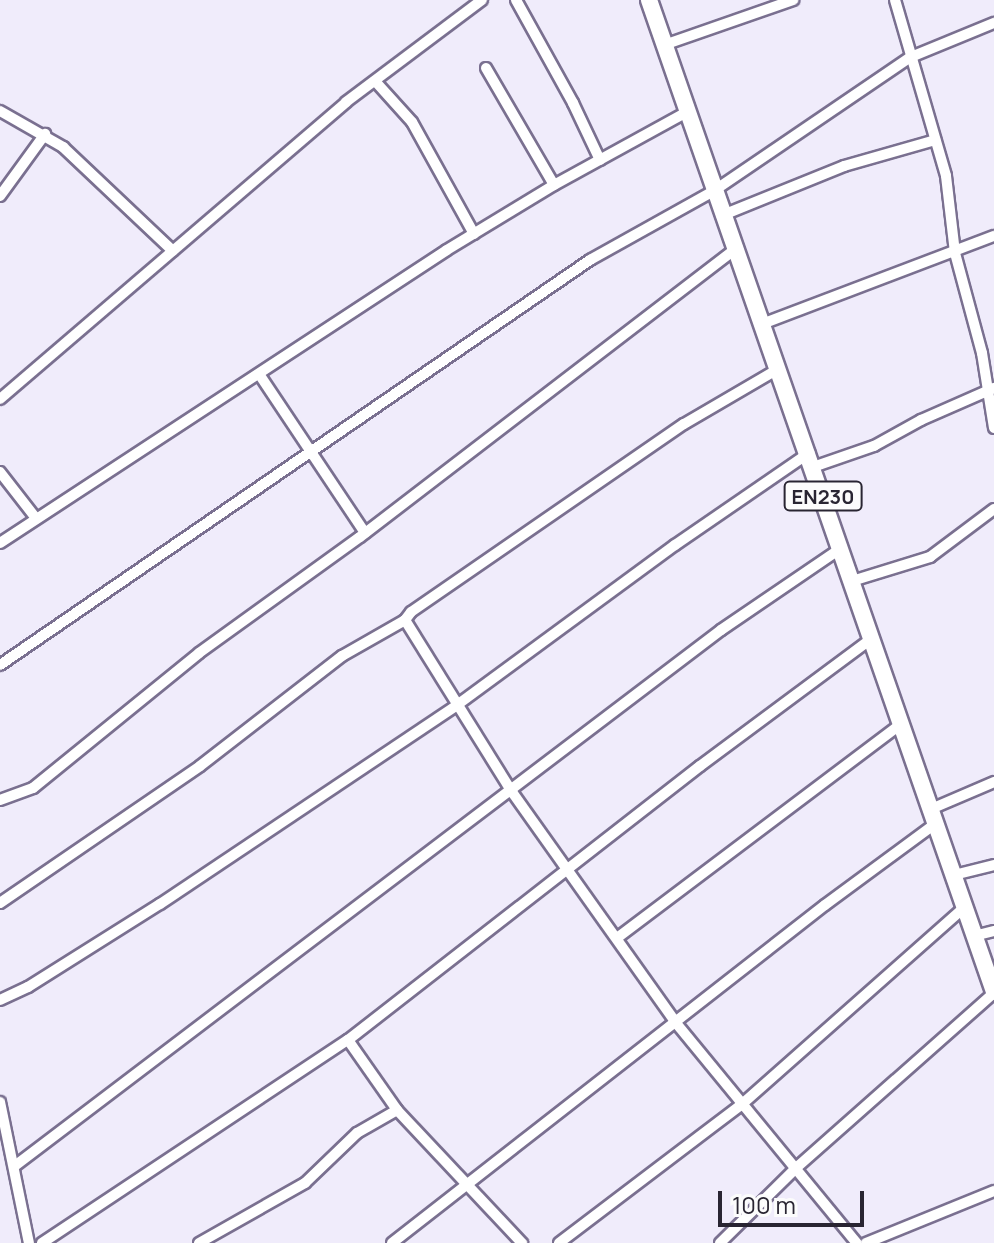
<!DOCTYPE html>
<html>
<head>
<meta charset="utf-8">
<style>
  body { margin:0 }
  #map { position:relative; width:994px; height:1243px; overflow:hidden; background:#f0ecfb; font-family:Manrope,sans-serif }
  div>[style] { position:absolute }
  .roads { filter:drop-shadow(2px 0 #7a7090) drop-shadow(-2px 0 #7a7090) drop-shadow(0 2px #7a7090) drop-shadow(0 -2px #7a7090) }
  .street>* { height:10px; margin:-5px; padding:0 5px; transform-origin:5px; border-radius:5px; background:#fff }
  .primary>* { height:16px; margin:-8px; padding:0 8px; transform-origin:8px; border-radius:8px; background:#fff }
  span { translate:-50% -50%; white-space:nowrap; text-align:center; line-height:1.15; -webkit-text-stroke:6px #fcfcfc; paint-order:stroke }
  .shield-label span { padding:2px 6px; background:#fcfcfc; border:2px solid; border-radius:6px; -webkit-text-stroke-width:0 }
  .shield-label { font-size:20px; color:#292532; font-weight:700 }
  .scale { position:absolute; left:718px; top:1191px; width:146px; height:36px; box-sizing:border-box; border:4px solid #292532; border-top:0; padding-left:10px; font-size:24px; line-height:28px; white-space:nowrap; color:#292532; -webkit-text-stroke:6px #fcfcfc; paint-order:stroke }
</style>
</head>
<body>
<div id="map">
  <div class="roads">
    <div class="street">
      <i style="left:516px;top:0;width:118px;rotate:61deg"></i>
      <i style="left:573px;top:103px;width:63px;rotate:64.7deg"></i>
      <i style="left:895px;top:0;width:183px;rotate:73.8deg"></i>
      <i style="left:946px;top:176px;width:78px;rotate:83.3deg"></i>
      <i style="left:955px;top:253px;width:104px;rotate:74.9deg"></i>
      <i style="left:982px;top:353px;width:76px;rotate:80.9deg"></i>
      <i style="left:664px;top:45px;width:137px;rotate:-19.2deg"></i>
      <i style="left:486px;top:68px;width:135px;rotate:59.8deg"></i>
      <i style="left:375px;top:81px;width:55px;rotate:47.9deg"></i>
      <i style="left:412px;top:122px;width:128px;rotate:61deg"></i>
      <i style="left:0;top:111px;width:73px;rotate:29.7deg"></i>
      <i style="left:63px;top:147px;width:151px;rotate:43.4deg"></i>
      <i style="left:0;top:196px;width:77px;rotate:-54deg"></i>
      <i style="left:723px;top:215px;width:131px;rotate:-22deg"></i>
      <i style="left:844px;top:166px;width:95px;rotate:-15.9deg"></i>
      <i style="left:762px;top:324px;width:248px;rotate:-20.8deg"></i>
      <i style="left:259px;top:374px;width:191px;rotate:56.3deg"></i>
      <i style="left:0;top:399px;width:456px;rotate:-40.6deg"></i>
      <i style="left:346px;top:102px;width:170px;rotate:-36.9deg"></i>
      <i style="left:813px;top:467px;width:65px;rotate:-19deg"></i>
      <i style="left:874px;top:446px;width:54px;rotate:-29deg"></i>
      <i style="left:921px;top:420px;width:80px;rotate:-23.7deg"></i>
      <i style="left:0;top:472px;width:57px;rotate:52.1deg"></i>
      <i style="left:0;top:543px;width:534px;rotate:-33.24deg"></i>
      <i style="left:447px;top:250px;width:125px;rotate:-31.3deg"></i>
      <i style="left:554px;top:185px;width:152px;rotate:-28.8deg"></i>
      <i style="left:852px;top:581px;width:82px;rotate:-17.1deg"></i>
      <i style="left:930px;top:557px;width:80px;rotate:-36.9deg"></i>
      <i style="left:405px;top:620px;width:203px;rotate:58.1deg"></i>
      <i style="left:512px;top:792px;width:283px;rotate:54.6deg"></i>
      <i style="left:676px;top:1023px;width:285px;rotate:50.6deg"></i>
      <i style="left:0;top:665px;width:716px;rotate:-34.47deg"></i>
      <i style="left:590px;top:260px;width:143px;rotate:-29.2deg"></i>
      <i style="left:715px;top:190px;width:237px;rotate:-34.2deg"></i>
      <i style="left:911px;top:57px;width:90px;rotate:-22.3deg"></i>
      <i style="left:0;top:800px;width:35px;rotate:-20deg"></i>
      <i style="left:33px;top:788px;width:214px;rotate:-39.1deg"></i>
      <i style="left:199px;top:653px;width:198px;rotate:-35.8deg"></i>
      <i style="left:360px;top:537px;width:474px;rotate:-37.5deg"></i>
      <i style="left:931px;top:809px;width:69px;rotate:-23.2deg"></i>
      <i style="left:954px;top:875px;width:41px;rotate:-14deg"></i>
      <i style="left:0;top:903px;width:242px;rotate:-34.4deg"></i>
      <i style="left:200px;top:766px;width:180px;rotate:-37.8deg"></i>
      <i style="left:342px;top:656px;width:73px;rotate:-29.7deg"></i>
      <i style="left:405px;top:620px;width:10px;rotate:-53deg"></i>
      <i style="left:411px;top:612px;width:331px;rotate:-34.6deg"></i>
      <i style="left:684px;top:424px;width:109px;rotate:-30.3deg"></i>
      <i style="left:974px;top:936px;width:21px;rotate:-14deg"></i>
      <i style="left:617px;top:938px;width:356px;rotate:-37deg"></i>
      <i style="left:0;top:1000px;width:31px;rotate:-25deg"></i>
      <i style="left:28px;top:987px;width:156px;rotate:-32.2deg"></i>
      <i style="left:160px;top:904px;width:358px;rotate:-33.8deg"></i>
      <i style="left:457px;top:705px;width:270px;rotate:-36.3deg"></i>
      <i style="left:675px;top:545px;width:163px;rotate:-34.5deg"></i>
      <i style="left:348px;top:1040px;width:85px;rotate:55deg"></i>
      <i style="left:397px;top:1110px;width:183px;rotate:46.8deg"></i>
      <i style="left:0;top:1102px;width:144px;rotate:78.4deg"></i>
      <i style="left:16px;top:1165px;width:885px;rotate:-37.19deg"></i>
      <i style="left:721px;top:630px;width:145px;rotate:-34.3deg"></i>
      <i style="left:42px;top:1243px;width:367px;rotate:-33.6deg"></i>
      <i style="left:348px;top:1040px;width:446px;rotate:-37.9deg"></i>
      <i style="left:700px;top:766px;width:213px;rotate:-36.6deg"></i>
      <i style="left:199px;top:1243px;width:122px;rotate:-29.5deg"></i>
      <i style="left:305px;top:1183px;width:72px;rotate:-43.9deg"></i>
      <i style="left:357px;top:1133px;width:46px;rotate:-29.9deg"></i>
      <i style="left:392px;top:1243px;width:549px;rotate:-37.98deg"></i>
      <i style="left:825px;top:905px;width:137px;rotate:-36.4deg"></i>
      <i style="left:559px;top:1243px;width:228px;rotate:-37.2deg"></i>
      <i style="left:741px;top:1105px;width:298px;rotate:-41.5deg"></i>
      <i style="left:720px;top:1243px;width:107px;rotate:-44.6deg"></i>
      <i style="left:796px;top:1168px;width:264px;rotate:-41.5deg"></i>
      <i style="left:866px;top:1243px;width:138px;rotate:-22.1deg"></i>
    </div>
    <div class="primary">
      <i style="left:649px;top:0;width:1050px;rotate:70.82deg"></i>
    </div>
  </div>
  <div class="shield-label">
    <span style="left:823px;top:496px">EN230</span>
  </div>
  <div class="scale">100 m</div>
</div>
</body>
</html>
